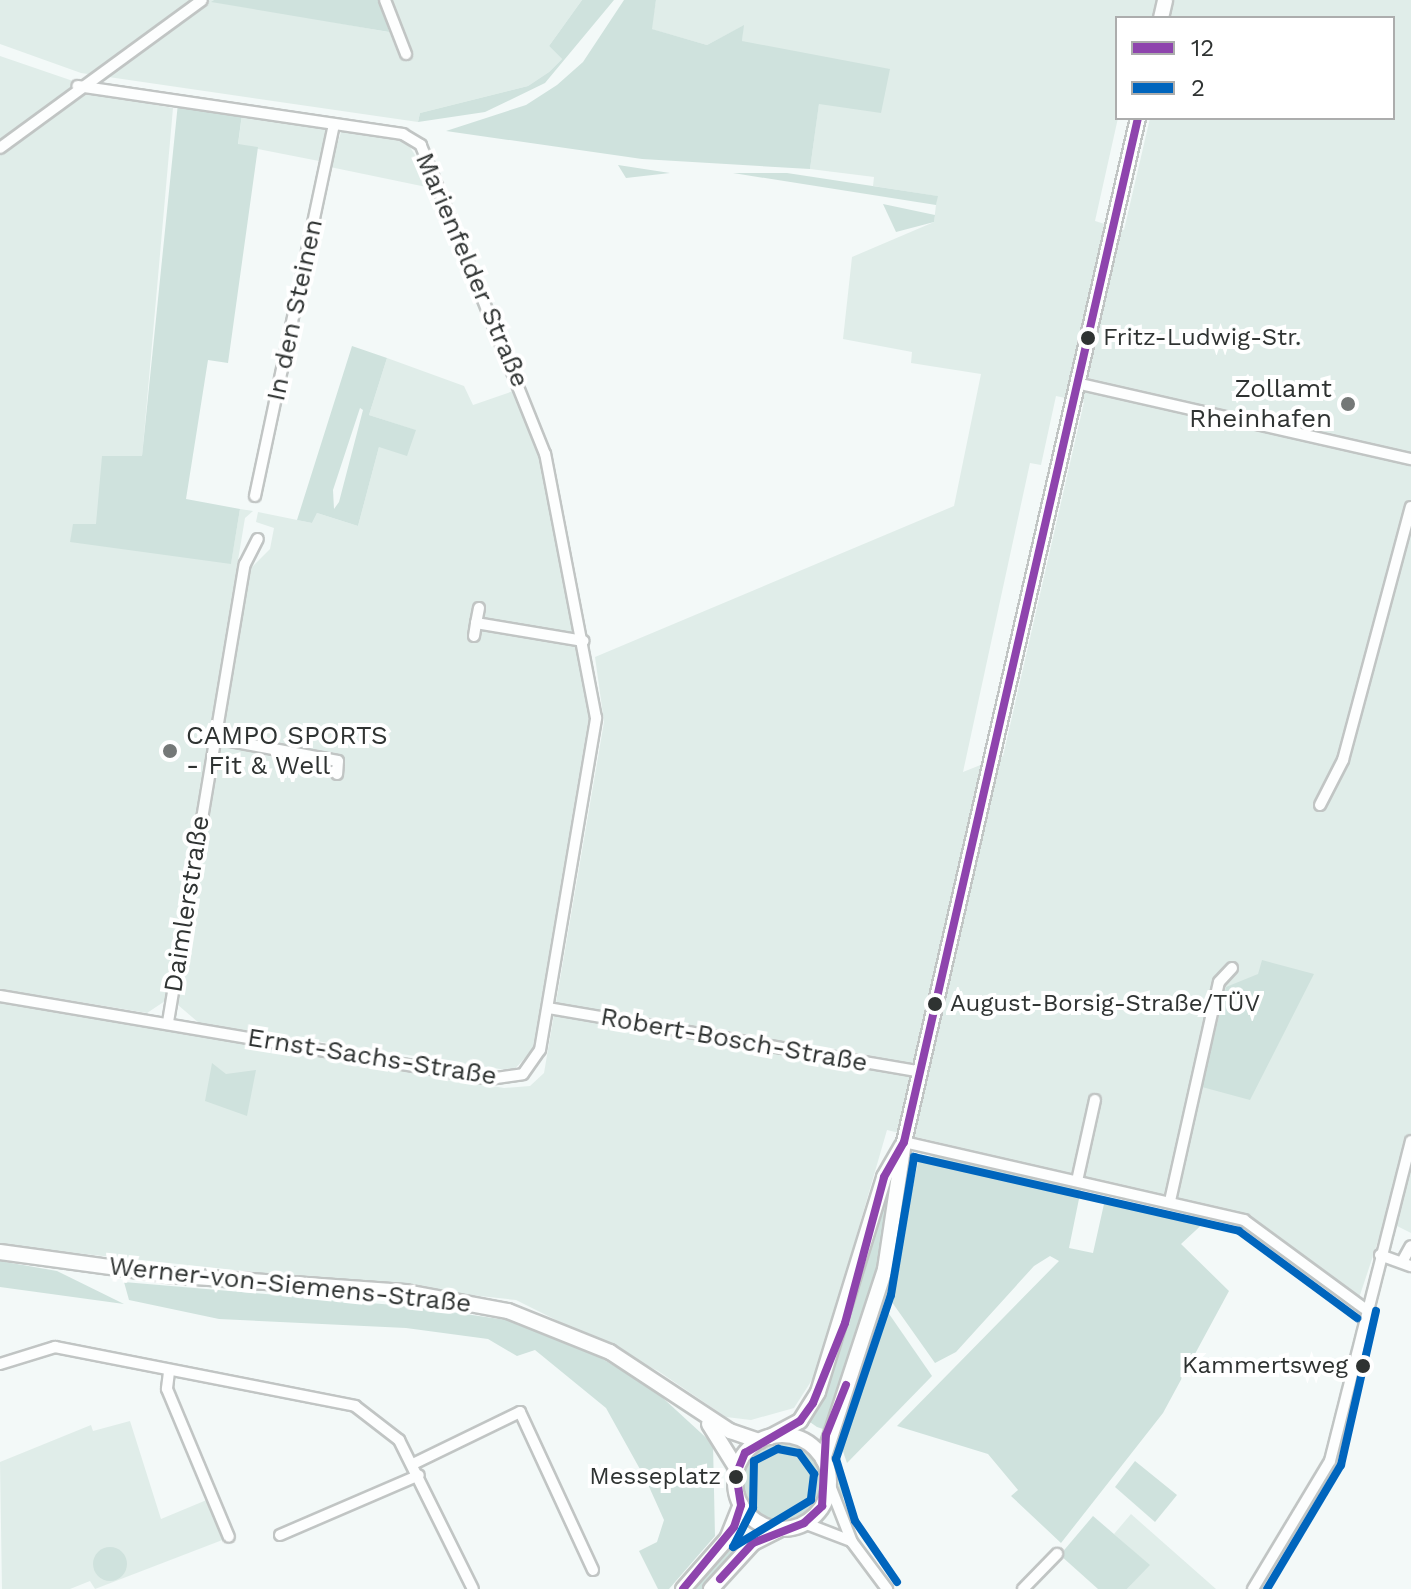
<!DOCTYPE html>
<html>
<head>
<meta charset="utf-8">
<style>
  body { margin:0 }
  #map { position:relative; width:1411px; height:1589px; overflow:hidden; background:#f3f9f8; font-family:"Work Sans",sans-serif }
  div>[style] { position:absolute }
  .built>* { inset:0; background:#e0ede9 }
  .green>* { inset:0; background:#cfe2dd }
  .round { border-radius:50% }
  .roads { filter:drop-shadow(2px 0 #c1c5c4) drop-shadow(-2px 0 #c1c5c4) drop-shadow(0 2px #c1c5c4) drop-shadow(0 -2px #c1c5c4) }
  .street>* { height:10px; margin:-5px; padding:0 5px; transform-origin:5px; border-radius:5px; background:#fdfefe }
  .secondary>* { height:14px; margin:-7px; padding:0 7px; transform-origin:7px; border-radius:7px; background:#fdfefe }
  .secondary>.ring { margin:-7px; padding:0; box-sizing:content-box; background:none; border:14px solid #fdfefe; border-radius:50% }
  .bus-1>* { height:8px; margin:-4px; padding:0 4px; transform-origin:4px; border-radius:4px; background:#8e44ad }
  .bus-2>* { height:8px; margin:-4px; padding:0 4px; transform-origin:4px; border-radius:4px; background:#0065bd }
  .dots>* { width:22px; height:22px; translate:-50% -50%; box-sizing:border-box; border:4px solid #fff; border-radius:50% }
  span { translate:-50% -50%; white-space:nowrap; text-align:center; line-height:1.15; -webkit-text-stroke:8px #fff; paint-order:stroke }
  .bus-label { font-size:24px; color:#2f3332 }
  .left { translate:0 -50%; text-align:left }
  .right { translate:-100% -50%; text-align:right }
  .street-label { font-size:26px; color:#2f3332 }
  .poi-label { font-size:26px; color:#2f3332 }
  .legend { position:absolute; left:1115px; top:16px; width:280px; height:104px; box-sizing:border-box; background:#fff; border:2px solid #acadad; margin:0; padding:10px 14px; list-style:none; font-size:24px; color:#2f3332 }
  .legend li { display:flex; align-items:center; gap:16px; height:40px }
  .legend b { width:40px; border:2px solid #acadad }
</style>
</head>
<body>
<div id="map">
  <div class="built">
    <i style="clip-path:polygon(0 0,212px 0,388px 32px,381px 0,582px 0,549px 46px,562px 59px,549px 72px,528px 86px,420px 113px,418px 122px,81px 73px,0 44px)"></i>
    <i style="clip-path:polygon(evenodd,656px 0,1411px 0,1411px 1233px,1385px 1220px,1359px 1298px,1348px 1297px,1246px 1216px,887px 1130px,817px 1372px,794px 1408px,751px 1420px,726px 1417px,658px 1371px,516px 1300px,0 1245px,0 1002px,504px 1088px,530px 1086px,544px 1073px,604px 722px,595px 657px,954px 506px,981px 374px,911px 363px,912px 352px,843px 339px,852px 257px,934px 222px,937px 196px,873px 186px,874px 177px,810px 169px,819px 103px,742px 41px,743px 26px,707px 45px,651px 29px,656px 0,1117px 18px,1393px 18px,1393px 118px,1150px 118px,1124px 230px,1095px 221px,1118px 118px,1117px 18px,656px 0,1056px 396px,1084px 402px,1003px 756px,963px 772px,1030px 463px,1041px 465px,1056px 396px)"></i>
    <i style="clip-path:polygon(0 56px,73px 81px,79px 91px,173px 108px,142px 457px,231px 563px,240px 509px,253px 511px,245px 518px,165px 1001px,147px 1013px,0 989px)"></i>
    <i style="clip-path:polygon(242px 114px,325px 126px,324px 162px,238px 145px)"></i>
    <i style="clip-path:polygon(342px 129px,405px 139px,436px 189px,330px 167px)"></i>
    <i style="clip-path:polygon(387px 358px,464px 386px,473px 405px,519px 389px,542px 458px,590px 711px,533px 1049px,513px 1071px,199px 1023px,178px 1005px,251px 568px,270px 549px,274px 528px,256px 522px,258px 512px,312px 523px,317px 513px,358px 526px,379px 447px,415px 430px,369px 415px)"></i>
    <i style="clip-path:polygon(130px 1421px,161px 1519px,209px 1499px,225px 1539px,95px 1589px,90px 1581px,70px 1589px,2px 1589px,0 1462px,91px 1425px,93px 1431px)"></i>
    <i style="clip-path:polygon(1131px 1514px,1216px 1589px,1127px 1589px,1149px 1565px,1114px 1534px)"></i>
  </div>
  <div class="green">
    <i style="clip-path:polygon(381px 0,389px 32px,211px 2px,214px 0)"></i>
    <i style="clip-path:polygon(582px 0,614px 0,545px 83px,485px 112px,418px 122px,420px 113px,528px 86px,549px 72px,562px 59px,549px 46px)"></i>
    <i style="clip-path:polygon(624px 0,656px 0,652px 29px,707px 45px,744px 25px,742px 41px,890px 69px,881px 113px,819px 104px,810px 169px,642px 159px,446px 131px,526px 105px,557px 85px,583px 62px)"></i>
    <i style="clip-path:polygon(178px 103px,242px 114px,238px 144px,258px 147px,228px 363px,208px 360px,186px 499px,240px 509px,231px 564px,70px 542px,73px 524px,96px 524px,102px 456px,142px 456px)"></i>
    <i style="clip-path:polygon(618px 165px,670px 173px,626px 178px)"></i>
    <i style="clip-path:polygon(733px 173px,787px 173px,938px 196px,936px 205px)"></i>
    <i style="clip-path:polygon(883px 204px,935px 215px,934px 222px,896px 232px)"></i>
    <i style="clip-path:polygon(evenodd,352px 346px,387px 358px,369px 415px,416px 430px,407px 456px,379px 447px,358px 526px,317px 513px,312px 523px,297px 520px,352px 346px,360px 408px,363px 410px,339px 502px,334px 509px,333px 490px,360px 408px)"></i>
    <i style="clip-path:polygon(1262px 960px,1314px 974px,1250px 1100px,1202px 1087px,1226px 987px,1258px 974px)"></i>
    <i style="clip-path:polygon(212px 1063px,226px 1074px,256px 1070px,247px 1116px,205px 1101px)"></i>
    <i style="clip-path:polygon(936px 1155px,1081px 1189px,1069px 1248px,1093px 1253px,1104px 1204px,1209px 1218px,1181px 1244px,1229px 1291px,1163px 1413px,1061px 1543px,1011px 1496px,1018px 1490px,988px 1454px,897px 1426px,1059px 1261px,1050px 1256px,1034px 1266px,956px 1352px,935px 1363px,889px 1298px,918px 1162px)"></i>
    <i style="clip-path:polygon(892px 1169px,886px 1246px,846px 1375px,823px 1429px,817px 1427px,807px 1420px,849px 1324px)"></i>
    <i style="clip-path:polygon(0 1261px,57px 1271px,124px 1304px,0 1287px)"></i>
    <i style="clip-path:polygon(124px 1282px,417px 1307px,514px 1321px,577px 1344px,652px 1388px,713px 1444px,715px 1536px,669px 1589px,658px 1589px,639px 1551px,657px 1542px,664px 1520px,646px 1480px,606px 1408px,535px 1350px,517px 1356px,488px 1339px,406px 1328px,219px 1319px,129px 1300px)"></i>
    <i style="clip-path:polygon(885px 1308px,932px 1376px,847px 1463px,837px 1434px)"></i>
    <i style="clip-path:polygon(836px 1442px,843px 1476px,843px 1509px,830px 1446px)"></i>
    <i class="round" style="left:742px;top:1442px;width:80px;height:80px"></i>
    <i style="clip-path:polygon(1135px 1461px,1177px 1495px,1155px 1522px,1115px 1487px)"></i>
    <i style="clip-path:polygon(1093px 1516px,1150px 1565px,1127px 1589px,1098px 1589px,1060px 1555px)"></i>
    <i style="clip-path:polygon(736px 1533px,748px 1543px,706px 1589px,687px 1589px)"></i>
    <i class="round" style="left:93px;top:1547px;width:34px;height:34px"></i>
  </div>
  <div class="roads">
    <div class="street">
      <i style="left:385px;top:0;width:58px;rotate:68.7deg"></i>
      <i style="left:0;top:148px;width:250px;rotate:-36.2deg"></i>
      <i style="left:1076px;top:383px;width:344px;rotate:12.8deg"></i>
      <i style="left:255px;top:496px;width:380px;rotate:-78deg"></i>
      <i style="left:479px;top:608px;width:15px;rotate:101deg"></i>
      <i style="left:476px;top:623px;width:109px;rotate:9.5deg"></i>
      <i style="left:474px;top:636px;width:13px;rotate:-81deg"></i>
      <i style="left:214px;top:738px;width:126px;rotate:10.5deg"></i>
      <i style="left:338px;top:761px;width:13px;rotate:94deg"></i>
      <i style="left:1320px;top:805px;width:51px;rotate:-62.9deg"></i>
      <i style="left:1343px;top:760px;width:262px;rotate:-75deg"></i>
      <i style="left:0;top:996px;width:496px;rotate:9.6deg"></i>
      <i style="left:489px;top:1079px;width:34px;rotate:-8deg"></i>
      <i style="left:523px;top:1074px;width:29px;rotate:-55deg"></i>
      <i style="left:540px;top:1050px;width:337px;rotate:-80.4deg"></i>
      <i style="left:596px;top:718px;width:269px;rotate:-100.9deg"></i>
      <i style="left:545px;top:454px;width:333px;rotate:-111.9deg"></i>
      <i style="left:421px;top:145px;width:21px;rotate:-149deg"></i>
      <i style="left:403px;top:134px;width:329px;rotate:-171.6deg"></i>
      <i style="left:548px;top:1008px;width:378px;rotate:9.7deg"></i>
      <i style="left:168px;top:1022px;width:464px;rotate:-80.5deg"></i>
      <i style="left:245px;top:564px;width:28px;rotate:-63deg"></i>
      <i style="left:904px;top:1142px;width:349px;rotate:12.9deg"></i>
      <i style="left:1244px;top:1220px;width:149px;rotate:36.3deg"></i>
      <i style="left:1077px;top:1181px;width:83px;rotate:-77.5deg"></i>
      <i style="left:1170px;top:1201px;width:224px;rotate:-77.4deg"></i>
      <i style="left:1219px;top:982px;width:19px;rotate:-47deg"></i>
      <i style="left:1380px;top:1255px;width:33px;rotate:20deg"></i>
      <i style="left:1402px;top:1262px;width:18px;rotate:-61deg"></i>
      <i style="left:0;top:1364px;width:58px;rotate:-17.2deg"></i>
      <i style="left:55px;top:1347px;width:306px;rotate:11.1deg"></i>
      <i style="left:355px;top:1406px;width:56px;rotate:37.7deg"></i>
      <i style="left:399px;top:1440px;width:166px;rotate:63.6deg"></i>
      <i style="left:169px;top:1372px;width:17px;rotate:97deg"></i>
      <i style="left:167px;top:1389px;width:160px;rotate:67.3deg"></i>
      <i style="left:413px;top:1464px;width:119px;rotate:-25.9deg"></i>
      <i style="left:520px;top:1412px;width:174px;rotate:65.2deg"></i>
      <i style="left:829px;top:1483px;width:63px;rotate:68.7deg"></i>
      <i style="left:852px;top:1542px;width:59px;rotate:53.3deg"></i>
      <i style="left:804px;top:1523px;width:50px;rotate:21deg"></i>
      <i style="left:280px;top:1535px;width:151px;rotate:-23.3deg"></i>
      <i style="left:1023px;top:1589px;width:49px;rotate:-45.8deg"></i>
      <i style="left:1253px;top:1589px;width:149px;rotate:-59deg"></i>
      <i style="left:1330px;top:1461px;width:330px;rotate:-75.8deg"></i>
    </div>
    <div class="secondary">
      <i style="left:1161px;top:18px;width:18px;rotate:-77deg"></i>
      <i style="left:0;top:1252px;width:169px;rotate:7.8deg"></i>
      <i style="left:167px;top:1275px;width:239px;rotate:4.1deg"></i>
      <i style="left:405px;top:1292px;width:105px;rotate:10.5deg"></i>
      <i style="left:508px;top:1311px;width:110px;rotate:21.9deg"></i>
      <i style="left:610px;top:1352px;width:144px;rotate:33.4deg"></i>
      <i style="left:730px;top:1431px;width:31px;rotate:19deg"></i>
      <i style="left:709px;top:1424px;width:53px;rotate:58.1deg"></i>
      <i class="ring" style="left:735px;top:1435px;width:80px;height:80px"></i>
      <i style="left:770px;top:1437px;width:34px;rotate:-28deg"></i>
      <i style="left:800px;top:1421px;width:34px;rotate:-58deg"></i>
      <i style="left:818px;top:1392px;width:225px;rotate:-72.9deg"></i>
      <i style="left:884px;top:1177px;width:36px;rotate:-60deg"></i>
      <i style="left:823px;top:1459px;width:200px;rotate:-71.9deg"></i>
      <i style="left:885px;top:1269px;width:128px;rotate:-81.5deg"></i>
      <i style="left:904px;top:1142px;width:1050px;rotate:-77.13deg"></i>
      <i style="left:683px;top:1589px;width:67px;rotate:-48.7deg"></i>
      <i style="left:727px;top:1539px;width:37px;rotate:-68deg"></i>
      <i style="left:711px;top:1589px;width:62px;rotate:-47.6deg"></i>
      <i style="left:753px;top:1543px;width:31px;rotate:-27deg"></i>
    </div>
  </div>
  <div class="bus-1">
    <i style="left:720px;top:1579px;width:49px;rotate:-47.5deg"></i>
    <i style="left:753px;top:1543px;width:55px;rotate:-21.4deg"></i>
    <i style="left:804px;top:1523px;width:25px;rotate:-43deg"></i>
    <i style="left:822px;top:1506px;width:71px;rotate:-86.8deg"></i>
    <i style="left:826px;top:1435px;width:54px;rotate:-68.2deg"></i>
    <i style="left:683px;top:1589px;width:80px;rotate:-50.6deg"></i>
    <i style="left:734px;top:1527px;width:23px;rotate:-72deg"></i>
    <i style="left:741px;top:1505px;width:30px;rotate:-99deg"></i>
    <i style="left:736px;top:1475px;width:24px;rotate:-68deg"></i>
    <i style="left:745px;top:1453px;width:64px;rotate:-30.2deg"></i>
    <i style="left:800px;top:1421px;width:22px;rotate:-54deg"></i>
    <i style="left:813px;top:1403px;width:86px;rotate:-68.2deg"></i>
    <i style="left:845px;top:1323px;width:151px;rotate:-75deg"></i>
    <i style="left:884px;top:1177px;width:40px;rotate:-60.3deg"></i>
    <i style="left:904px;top:1142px;width:1050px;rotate:-77.13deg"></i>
  </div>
  <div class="bus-2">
    <i style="left:778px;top:1449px;width:21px;rotate:11deg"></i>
    <i style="left:799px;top:1453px;width:26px;rotate:54deg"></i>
    <i style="left:814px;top:1474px;width:26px;rotate:97deg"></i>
    <i style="left:811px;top:1500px;width:91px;rotate:148.9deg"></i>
    <i style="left:733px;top:1547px;width:44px;rotate:-62.9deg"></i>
    <i style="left:753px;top:1508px;width:47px;rotate:-88.8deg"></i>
    <i style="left:754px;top:1461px;width:27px;rotate:-27deg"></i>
    <i style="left:897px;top:1582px;width:74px;rotate:-124.5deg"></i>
    <i style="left:855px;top:1521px;width:65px;rotate:-107deg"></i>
    <i style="left:836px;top:1459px;width:173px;rotate:-71.5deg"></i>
    <i style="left:891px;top:1295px;width:140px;rotate:-80.5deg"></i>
    <i style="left:914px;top:1157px;width:333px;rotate:12.8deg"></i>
    <i style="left:1239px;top:1231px;width:147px;rotate:36.4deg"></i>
    <i style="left:1267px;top:1589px;width:144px;rotate:-59.2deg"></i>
    <i style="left:1341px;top:1465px;width:158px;rotate:-77.2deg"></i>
  </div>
  <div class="dots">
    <i style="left:1088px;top:338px;background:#2f3332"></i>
    <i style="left:1348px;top:404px;background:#747877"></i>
    <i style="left:170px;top:751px;background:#747877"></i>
    <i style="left:935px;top:1004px;background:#2f3332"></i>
    <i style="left:1363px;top:1366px;background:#2f3332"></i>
    <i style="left:736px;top:1477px;background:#2f3332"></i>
  </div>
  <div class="bus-label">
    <span class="left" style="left:1103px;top:338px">Fritz-Ludwig-Str.</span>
    <span class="left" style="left:950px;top:1004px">August-Borsig-Straße/TÜV</span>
    <span class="right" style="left:1348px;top:1366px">Kammertsweg</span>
    <span class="right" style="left:721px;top:1477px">Messeplatz</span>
  </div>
  <div class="street-label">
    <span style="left:472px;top:270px;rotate:67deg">Marienfelder Straße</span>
    <span style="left:295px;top:310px;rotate:-78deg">In den Steinen</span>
    <span style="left:187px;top:904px;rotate:-81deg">Daimlerstraße</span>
    <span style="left:734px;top:1040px;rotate:10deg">Robert-Bosch-Straße</span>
    <span style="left:372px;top:1057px;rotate:9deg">Ernst-Sachs-Straße</span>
    <span style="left:290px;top:1285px;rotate:6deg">Werner-von-Siemens-Straße</span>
  </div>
  <div class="poi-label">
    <span class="right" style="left:1332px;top:404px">Zollamt<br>Rheinhafen</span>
    <span class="left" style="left:186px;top:751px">CAMPO SPORTS<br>- Fit &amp; Well</span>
  </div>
  <ul class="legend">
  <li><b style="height:10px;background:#8e44ad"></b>12</li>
  <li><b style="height:10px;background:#0065bd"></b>2</li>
  </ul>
</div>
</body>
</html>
